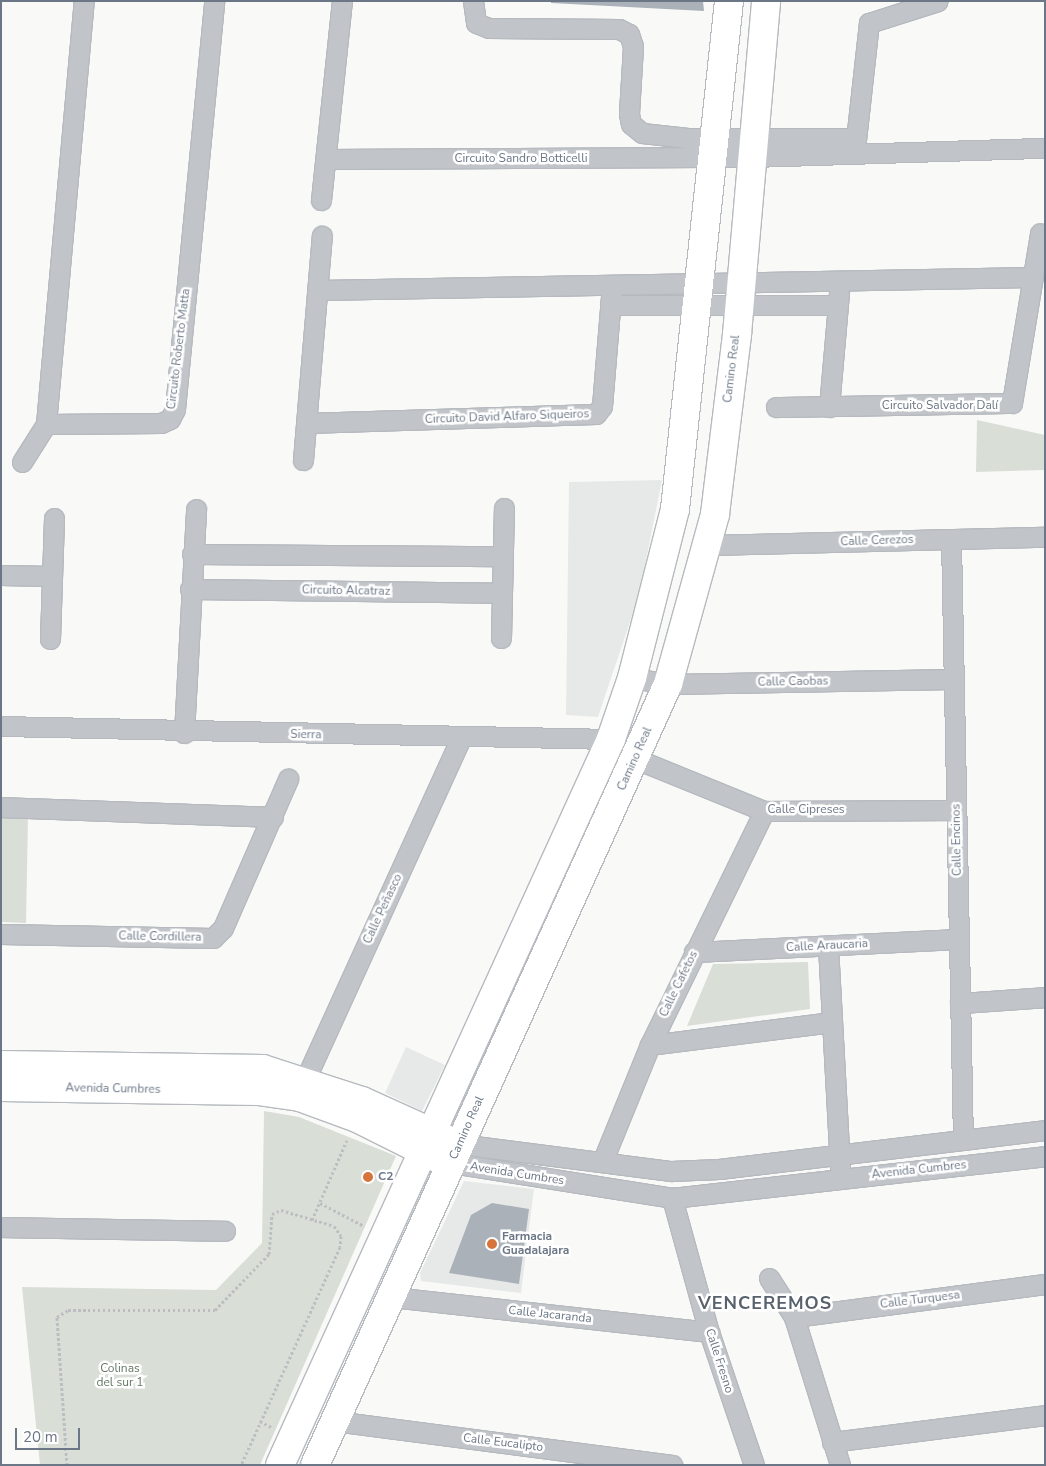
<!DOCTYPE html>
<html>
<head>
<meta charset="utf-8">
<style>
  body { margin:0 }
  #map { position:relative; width:1046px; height:1466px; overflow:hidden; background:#f9faf8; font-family:"Nunito Sans",sans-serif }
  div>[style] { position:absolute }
  .built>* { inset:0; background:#e7e9e8 }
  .green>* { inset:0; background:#d9ded7 }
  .building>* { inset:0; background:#abb1b8 }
  .path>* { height:3px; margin-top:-1.5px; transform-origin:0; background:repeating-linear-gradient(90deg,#bcbec1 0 2.5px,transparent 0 5px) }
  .roads { filter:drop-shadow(1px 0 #b6babf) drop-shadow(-1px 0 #b6babf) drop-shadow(0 1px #b6babf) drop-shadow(0 -1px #b6babf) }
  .street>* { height:19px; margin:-9.5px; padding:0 9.5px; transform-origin:9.5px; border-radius:9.5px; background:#c1c5c9 }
  .secondary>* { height:28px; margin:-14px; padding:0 14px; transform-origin:14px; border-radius:14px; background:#fff }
  .dots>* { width:14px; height:14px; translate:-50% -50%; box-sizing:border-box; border:2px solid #fff; border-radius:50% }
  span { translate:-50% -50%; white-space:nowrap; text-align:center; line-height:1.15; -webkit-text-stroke:5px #fff; paint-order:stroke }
  .street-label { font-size:12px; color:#6b7786 }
  .poi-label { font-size:12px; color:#6b7786; font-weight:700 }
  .left { translate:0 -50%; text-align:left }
  .park-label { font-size:12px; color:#667966 }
  .district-label { font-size:18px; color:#58616c; font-weight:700; letter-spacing:1px }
  .frame { position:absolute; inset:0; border:2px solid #6b7786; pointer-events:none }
  .scale { position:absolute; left:15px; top:1428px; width:65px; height:22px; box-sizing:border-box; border:2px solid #6b7786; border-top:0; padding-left:6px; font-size:15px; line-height:18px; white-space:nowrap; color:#6b7786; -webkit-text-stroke:4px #fff; paint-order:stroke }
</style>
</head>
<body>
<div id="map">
  <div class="built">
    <i style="clip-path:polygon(662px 480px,639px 595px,598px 717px,566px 715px,569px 482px)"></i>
    <i style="clip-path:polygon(406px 1047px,445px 1065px,422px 1111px,385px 1093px)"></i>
    <i style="clip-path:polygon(464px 1181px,534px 1189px,521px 1293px,421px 1281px,420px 1273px)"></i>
  </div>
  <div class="green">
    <i style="clip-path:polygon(977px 420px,1045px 435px,1045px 470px,976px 472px)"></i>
    <i style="clip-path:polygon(1px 816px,28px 817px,26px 923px,1px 922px)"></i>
    <i style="clip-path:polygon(808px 962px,810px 1009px,687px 1026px,713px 964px)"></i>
    <i style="clip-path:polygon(264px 1111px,299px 1117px,396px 1156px,260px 1465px,40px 1465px,22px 1287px,216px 1290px,262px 1243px)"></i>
  </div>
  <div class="building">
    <i style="clip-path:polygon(551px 1px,703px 1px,704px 11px,551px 3px)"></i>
    <i style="clip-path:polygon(492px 1203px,529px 1209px,519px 1284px,449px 1273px,471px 1215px)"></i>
  </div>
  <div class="path">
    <i style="left:320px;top:1203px;width:50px;rotate:27.6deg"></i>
    <i style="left:312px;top:1220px;width:87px;rotate:-66.4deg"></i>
    <i style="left:260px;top:1421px;width:13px;rotate:29deg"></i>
    <i style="left:67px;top:1465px;width:148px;rotate:-93.9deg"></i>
    <i style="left:57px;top:1317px;width:13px;rotate:-32deg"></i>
    <i style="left:68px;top:1310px;width:147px"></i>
    <i style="left:215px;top:1310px;width:78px;rotate:-46deg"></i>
    <i style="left:269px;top:1254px;width:40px;rotate:-85.7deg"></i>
    <i style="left:272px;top:1214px;width:10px;rotate:-24deg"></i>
    <i style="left:281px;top:1210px;width:55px;rotate:16.8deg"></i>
    <i style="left:334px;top:1226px;width:12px;rotate:55deg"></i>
    <i style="left:341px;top:1236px;width:11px;rotate:95deg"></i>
    <i style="left:340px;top:1247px;width:239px;rotate:114.4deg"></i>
  </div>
  <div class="roads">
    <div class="street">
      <i style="left:473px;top:1px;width:22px;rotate:82deg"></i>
      <i style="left:476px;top:23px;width:14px;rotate:21deg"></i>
      <i style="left:489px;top:28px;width:130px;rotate:0.4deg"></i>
      <i style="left:619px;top:29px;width:11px;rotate:27deg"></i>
      <i style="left:629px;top:34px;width:13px;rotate:72deg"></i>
      <i style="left:633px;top:46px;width:68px;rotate:93.4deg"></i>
      <i style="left:629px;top:114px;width:10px;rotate:79deg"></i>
      <i style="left:631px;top:124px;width:14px;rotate:39deg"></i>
      <i style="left:642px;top:133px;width:46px;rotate:6.2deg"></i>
      <i style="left:688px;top:138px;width:167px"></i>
      <i style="left:855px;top:149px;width:127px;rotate:-83.7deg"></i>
      <i style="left:869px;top:23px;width:72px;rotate:-17.7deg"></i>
      <i style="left:326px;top:159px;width:426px;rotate:-0.3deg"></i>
      <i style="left:752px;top:157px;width:293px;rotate:-1.8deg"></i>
      <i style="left:321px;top:200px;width:200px;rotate:-84deg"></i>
      <i style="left:318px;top:290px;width:715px;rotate:-1.04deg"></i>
      <i style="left:610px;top:305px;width:228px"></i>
      <i style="left:776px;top:407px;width:236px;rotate:-1deg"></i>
      <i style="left:1012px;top:403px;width:172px;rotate:-80.6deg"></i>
      <i style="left:829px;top:407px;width:114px;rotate:-85deg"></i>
      <i style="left:306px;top:423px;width:290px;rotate:-1.8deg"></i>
      <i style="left:596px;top:414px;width:10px;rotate:-53deg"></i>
      <i style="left:602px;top:406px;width:121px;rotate:-85.3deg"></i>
      <i style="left:46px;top:424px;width:115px;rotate:-0.5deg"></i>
      <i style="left:161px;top:423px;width:10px;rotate:-24deg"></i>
      <i style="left:170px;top:419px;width:11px;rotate:-63deg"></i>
      <i style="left:175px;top:409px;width:410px;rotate:-84.5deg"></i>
      <i style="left:303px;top:460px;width:225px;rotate:-85.2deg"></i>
      <i style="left:22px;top:462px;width:45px;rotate:-57.7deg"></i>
      <i style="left:46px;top:424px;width:425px;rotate:-84.9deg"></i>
      <i style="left:951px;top:539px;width:601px;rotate:88.86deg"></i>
      <i style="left:709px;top:545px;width:336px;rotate:-1.4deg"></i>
      <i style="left:192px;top:554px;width:310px;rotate:0.4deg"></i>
      <i style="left:1px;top:575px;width:51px;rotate:1.1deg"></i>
      <i style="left:190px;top:589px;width:311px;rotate:0.7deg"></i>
      <i style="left:501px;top:638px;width:130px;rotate:-88.7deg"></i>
      <i style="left:50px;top:639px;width:121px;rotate:-88.1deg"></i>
      <i style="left:632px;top:678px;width:36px;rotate:9deg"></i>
      <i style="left:668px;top:684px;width:286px;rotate:-1deg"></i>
      <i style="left:1px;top:726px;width:610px;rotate:1.22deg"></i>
      <i style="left:184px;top:733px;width:224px;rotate:-86.9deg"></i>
      <i style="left:636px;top:759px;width:138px;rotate:22.1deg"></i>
      <i style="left:764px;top:811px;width:192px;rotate:-0.3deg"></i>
      <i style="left:1px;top:807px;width:272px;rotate:2.1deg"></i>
      <i style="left:1px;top:934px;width:212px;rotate:1.1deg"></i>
      <i style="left:213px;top:938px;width:14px;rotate:-45deg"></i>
      <i style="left:223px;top:928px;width:163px;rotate:-66.4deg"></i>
      <i style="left:828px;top:946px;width:222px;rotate:86.9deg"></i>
      <i style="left:694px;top:952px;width:265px;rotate:-2.8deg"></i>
      <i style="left:960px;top:1003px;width:85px;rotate:-4deg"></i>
      <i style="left:650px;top:1045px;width:182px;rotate:-7.2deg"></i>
      <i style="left:305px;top:1080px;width:377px;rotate:-65.5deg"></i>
      <i style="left:459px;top:1144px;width:214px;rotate:7.3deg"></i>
      <i style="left:671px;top:1171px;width:48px;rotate:-2.4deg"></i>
      <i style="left:719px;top:1169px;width:328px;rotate:-6.8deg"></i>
      <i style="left:603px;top:1160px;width:124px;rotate:-67.8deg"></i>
      <i style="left:650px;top:1045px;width:260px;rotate:-64deg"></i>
      <i style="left:452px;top:1163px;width:223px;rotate:9deg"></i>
      <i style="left:672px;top:1198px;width:375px;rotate:-6.4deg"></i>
      <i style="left:672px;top:1198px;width:139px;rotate:74.6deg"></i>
      <i style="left:709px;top:1332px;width:140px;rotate:71.3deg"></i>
      <i style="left:1px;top:1227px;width:224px;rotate:1deg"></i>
      <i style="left:769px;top:1278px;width:46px;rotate:57.3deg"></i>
      <i style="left:794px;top:1317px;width:155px;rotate:72.7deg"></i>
      <i style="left:392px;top:1297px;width:319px;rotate:6.3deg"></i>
      <i style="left:794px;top:1317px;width:253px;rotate:-7.5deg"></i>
      <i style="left:334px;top:1421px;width:341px;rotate:7.4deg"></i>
      <i style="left:832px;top:1442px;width:215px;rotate:-7.2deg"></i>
    </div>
    <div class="secondary">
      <i style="left:1px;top:1065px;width:262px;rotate:0.9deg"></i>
      <i style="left:263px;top:1069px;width:104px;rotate:17.9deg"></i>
      <i style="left:362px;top:1101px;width:94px;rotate:24.4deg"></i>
      <i style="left:1px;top:1087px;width:257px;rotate:0.9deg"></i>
      <i style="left:258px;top:1091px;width:42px;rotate:8.1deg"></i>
      <i style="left:300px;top:1097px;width:61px;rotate:20.2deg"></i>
      <i style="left:357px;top:1118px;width:94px;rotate:26.6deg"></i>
      <i style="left:280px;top:1465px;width:798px;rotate:-65.49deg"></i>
      <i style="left:611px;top:739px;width:65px;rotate:-71deg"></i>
      <i style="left:632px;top:678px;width:174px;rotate:-75.7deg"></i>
      <i style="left:675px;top:509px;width:511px;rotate:-83.93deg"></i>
      <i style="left:315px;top:1465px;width:857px;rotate:-65.68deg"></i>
      <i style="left:668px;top:684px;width:176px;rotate:-74.5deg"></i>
      <i style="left:715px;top:514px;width:181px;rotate:-83deg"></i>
      <i style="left:737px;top:334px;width:334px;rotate:-85deg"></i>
    </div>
  </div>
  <div class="dots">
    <i style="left:368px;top:1177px;background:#d6743c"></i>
    <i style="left:492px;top:1244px;background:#d6743c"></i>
  </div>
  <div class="street-label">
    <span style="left:521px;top:159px">Circuito Sandro Botticelli</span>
    <span style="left:179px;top:349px;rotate:-83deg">Circuito Roberto Matta</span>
    <span style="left:732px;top:369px;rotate:-83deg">Camino Real</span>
    <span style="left:940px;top:406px">Circuito Salvador Dalí</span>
    <span style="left:507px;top:417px;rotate:-2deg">Circuito David Alfaro Siqueiros</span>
    <span style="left:877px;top:541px;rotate:-2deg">Calle Cerezos</span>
    <span style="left:346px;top:591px;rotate:1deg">Circuito Alcatraz</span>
    <span style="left:793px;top:682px;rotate:-1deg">Calle Caobas</span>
    <span style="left:306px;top:735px;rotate:1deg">Sierra</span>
    <span style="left:635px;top:759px;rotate:-66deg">Camino Real</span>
    <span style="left:806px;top:810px">Calle Cipreses</span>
    <span style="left:957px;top:840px;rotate:-91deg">Calle Encinos</span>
    <span style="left:383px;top:909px;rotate:-65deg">Calle Peñasco</span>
    <span style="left:160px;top:937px;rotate:1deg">Calle Cordillera</span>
    <span style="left:827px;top:946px;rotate:-3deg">Calle Araucaria</span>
    <span style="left:679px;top:984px;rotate:-64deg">Calle Cafetos</span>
    <span style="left:113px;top:1089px;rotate:1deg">Avenida Cumbres</span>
    <span style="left:467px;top:1128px;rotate:-66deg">Camino Real</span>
    <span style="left:919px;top:1170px;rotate:-6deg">Avenida Cumbres</span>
    <span style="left:517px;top:1174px;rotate:9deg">Avenida Cumbres</span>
    <span style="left:920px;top:1300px;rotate:-7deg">Calle Turquesa</span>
    <span style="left:550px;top:1315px;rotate:6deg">Calle Jacaranda</span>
    <span style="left:719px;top:1361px;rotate:72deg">Calle Fresno</span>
    <span style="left:503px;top:1443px;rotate:7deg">Calle Eucalipto</span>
  </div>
  <div class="poi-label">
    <span class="left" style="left:378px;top:1177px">C2</span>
    <span class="left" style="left:502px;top:1244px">Farmacia<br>Guadalajara</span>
  </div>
  <div class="park-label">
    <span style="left:120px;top:1376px">Colinas<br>del sur 1</span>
  </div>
  <div class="district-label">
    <span style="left:765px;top:1303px">VENCEREMOS</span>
  </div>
  <div class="frame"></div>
  <div class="scale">20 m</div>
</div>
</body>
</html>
